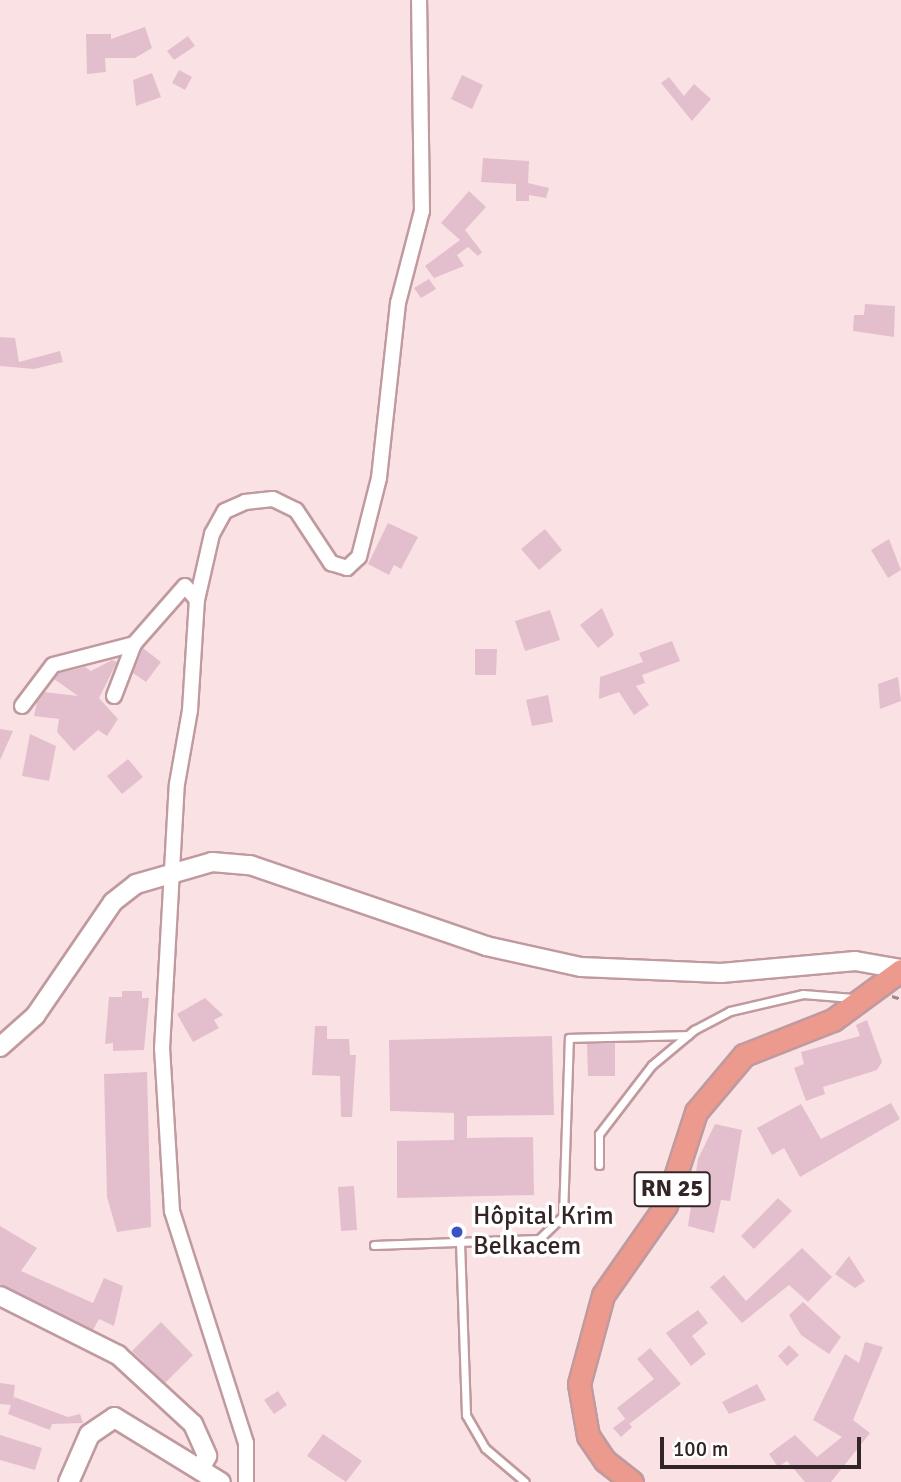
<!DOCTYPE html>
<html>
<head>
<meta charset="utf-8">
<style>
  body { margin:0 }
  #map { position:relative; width:901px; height:1482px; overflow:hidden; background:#fae1e3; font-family:Signika,sans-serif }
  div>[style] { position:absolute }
  .building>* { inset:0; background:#e3bfce }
  .path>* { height:2.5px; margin-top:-1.25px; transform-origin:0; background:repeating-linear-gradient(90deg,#9c888a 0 7px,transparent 0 10.5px) }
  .roads { filter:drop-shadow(2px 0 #c09a9e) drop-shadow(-2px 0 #c09a9e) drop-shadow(0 2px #c09a9e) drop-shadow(0 -2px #c09a9e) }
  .service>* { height:7px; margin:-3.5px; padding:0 3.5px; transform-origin:3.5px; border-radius:3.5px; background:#fff }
  .minor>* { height:14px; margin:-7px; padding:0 7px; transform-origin:7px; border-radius:7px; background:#fff }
  .tertiary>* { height:18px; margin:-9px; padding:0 9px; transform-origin:9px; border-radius:9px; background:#fff }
  .secondary>* { height:19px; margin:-9.5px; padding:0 9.5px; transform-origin:9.5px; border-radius:9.5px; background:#fff }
  .primary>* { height:21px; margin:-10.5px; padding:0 10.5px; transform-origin:10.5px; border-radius:10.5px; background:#ec9a8d }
  .dots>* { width:19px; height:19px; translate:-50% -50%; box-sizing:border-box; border:4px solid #fff; border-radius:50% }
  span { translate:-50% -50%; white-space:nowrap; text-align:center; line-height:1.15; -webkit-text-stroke:7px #fff; paint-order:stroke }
  .shield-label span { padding:2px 5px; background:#fff; border:2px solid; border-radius:5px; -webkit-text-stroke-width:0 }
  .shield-label { font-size:24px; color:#332426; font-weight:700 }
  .poi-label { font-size:26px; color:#332426 }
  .left { translate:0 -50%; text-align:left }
  .scale { position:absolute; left:660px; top:1437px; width:201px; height:32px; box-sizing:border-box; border:4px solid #332426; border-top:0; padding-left:9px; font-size:21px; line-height:24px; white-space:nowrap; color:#332426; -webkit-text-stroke:5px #fff; paint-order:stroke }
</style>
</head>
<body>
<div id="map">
  <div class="building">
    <i style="clip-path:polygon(145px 27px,152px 48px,135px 58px,105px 58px,106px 72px,87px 74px,86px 34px,111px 34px,111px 39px)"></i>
    <i style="clip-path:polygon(188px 36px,195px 46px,174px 60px,167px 51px)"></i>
    <i style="clip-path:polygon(179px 70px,192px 77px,185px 90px,172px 83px)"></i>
    <i style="clip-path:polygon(152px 73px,161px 97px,136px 106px,133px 80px)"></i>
    <i style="clip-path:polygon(462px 75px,483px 85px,472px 109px,451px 99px)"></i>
    <i style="clip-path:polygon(669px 77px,684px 96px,694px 84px,711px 99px,692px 121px,661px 83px)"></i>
    <i style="clip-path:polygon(483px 158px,529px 161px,528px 183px,549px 188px,546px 198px,529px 195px,529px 201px,516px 201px,516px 184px,481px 182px)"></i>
    <i style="clip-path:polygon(469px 191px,486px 207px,465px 230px,482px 252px,478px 256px,468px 247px,457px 255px,464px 266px,434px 278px,425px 266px,460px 240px,441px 223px)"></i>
    <i style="clip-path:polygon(429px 279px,436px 289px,421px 298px,414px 288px)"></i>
    <i style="clip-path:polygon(865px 304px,895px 306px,894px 337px,853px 331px,854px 315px,864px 315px)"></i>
    <i style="clip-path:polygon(0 337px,15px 338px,19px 362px,60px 351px,63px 362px,34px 369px,0 366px)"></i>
    <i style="clip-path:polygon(388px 523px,418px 537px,401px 569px,394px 565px,389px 575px,368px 564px)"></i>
    <i style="clip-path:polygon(545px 529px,562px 550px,539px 570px,521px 549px)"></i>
    <i style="clip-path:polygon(889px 539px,901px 570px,888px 578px,871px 550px)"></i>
    <i style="clip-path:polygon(602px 608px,614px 635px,598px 648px,580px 625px)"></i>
    <i style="clip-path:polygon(550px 610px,560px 640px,525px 651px,515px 621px)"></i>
    <i style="clip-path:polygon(672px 641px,680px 661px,642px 675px,645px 683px,636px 686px,649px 705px,634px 715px,619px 692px,599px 699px,600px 677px,643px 662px,639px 653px)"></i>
    <i style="clip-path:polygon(143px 648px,161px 662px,146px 682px,133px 673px)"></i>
    <i style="clip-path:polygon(475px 649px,497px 649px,496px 675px,475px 675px)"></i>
    <i style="clip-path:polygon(112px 660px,117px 662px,99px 698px,118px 719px,107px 736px,98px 730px,74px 751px,57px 732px,59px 719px,34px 716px,37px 702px,44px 692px,78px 696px,54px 679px,59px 673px,85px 667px,91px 671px)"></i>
    <i style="clip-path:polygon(898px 677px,901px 701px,880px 709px,878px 684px)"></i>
    <i style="clip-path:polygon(548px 695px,553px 722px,532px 726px,526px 700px)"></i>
    <i style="clip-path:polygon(0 729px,13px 731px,0 760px)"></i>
    <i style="clip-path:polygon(30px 734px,56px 746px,49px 781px,22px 776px)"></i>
    <i style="clip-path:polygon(128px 759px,143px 777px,122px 794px,107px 776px)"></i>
    <i style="clip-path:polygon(122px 991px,142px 991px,142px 998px,149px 998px,144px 1050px,113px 1051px,113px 1043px,105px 1044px,109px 997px,122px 997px)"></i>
    <i style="clip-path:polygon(205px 998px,223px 1015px,214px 1020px,219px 1028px,193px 1042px,177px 1014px)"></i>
    <i style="clip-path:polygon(867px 1020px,882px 1062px,877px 1070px,823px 1087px,825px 1094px,806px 1101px,794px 1068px,804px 1064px,801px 1052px,860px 1036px,856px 1025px)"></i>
    <i style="clip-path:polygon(315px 1026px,327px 1026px,327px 1039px,349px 1039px,350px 1055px,356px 1055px,352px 1117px,341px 1117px,340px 1076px,312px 1075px)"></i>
    <i style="clip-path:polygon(552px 1036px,554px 1115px,467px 1116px,467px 1138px,533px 1137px,534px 1195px,397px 1198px,397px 1141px,454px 1140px,454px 1113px,390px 1111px,389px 1040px)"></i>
    <i style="clip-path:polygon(615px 1043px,615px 1076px,588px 1076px,587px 1044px)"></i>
    <i style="clip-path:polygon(147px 1072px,151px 1227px,117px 1232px,107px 1197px,104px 1074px)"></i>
    <i style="clip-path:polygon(891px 1103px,900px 1119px,800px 1177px,784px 1148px,772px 1155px,757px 1128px,801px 1104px,821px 1139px)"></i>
    <i style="clip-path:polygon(715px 1124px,742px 1130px,730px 1201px,721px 1200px,714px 1233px,688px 1226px,698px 1159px)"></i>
    <i style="clip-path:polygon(354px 1186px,357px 1230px,341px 1231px,338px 1187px)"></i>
    <i style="clip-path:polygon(778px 1198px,792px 1211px,754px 1249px,741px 1236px)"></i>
    <i style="clip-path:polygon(0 1226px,37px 1248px,21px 1271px,93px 1303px,104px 1278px,123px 1286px,114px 1326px,99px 1319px,93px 1330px,0 1284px)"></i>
    <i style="clip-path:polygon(802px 1248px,832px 1277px,808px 1302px,789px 1285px,742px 1323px,710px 1287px,724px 1275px,746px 1301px)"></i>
    <i style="clip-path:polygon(849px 1256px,865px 1281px,855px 1288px,835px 1274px)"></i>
    <i style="clip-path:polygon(803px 1302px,841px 1337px,829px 1354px,801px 1335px,789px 1315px)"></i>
    <i style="clip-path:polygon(698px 1310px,708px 1323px,692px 1336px,706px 1354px,691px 1366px,666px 1333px)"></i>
    <i style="clip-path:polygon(161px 1322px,193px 1355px,165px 1383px,132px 1351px)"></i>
    <i style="clip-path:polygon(865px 1342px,883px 1347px,853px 1420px,870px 1433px,831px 1482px,805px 1482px,787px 1461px,778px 1467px,769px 1454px,795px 1435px,817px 1457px,842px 1437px,813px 1420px,845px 1354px,859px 1363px)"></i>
    <i style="clip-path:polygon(789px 1345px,799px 1355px,787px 1366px,778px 1356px)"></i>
    <i style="clip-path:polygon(650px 1348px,681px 1384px,629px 1424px,617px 1408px,654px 1379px,637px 1359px)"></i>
    <i style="clip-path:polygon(0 1383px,15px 1385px,13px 1402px,14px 1397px,68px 1417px,80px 1414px,83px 1423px,52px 1424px,50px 1430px,8px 1414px,11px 1405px,0 1404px)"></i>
    <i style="clip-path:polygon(757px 1384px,766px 1400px,729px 1414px,722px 1402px)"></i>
    <i style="clip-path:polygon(278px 1391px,287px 1405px,274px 1414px,264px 1400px)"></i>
    <i style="clip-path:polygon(625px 1419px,632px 1427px,621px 1437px,613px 1428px)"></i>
    <i style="clip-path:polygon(323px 1434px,362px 1461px,346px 1482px,307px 1456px)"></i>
    <i style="clip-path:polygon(0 1435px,42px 1448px,35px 1470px,0 1460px)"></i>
  </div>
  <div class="path">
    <i style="left:892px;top:996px;width:9px;rotate:18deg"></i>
  </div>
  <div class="roads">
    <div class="service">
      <i style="left:599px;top:1165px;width:31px;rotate:-90deg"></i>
      <i style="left:599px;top:1134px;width:87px;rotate:-52.5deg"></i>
      <i style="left:652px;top:1065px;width:55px;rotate:-39.8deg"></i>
      <i style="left:694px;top:1030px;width:41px;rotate:-27.8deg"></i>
      <i style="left:730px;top:1011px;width:75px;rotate:-13.1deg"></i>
      <i style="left:803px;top:994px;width:50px;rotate:4.6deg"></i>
      <i style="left:460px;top:1242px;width:173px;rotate:88deg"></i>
      <i style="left:466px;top:1415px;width:38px;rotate:60deg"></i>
      <i style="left:485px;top:1448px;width:52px;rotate:40.4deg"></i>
      <i style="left:374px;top:1245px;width:165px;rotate:-2.1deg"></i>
      <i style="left:539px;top:1239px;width:33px;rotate:-44deg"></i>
      <i style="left:563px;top:1216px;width:178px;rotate:-88.1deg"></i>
      <i style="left:569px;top:1038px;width:119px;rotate:-1.4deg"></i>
    </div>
    <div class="minor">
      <i style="left:114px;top:696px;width:56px;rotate:-69deg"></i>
      <i style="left:22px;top:706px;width:51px;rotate:-52.9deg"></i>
      <i style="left:53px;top:665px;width:84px;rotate:-14.5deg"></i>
      <i style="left:134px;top:644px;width:77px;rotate:-48.7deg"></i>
      <i style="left:185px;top:586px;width:18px;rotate:49deg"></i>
      <i style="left:246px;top:1482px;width:39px;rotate:-90deg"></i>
      <i style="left:246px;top:1443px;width:244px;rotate:-107.7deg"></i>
      <i style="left:172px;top:1211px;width:162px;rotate:-93.5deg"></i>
      <i style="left:162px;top:1049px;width:265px;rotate:-86.8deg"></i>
      <i style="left:177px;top:784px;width:75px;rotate:-80deg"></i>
      <i style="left:190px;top:710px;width:110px;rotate:-86.4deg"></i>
      <i style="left:197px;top:600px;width:68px;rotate:-77.2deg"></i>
      <i style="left:212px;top:534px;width:26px;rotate:-61deg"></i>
      <i style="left:225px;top:511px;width:22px;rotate:-24deg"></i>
      <i style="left:245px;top:502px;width:28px;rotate:-6deg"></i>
      <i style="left:273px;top:499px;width:25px;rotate:26deg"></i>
      <i style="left:296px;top:510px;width:64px;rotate:56.6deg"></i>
      <i style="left:331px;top:563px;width:17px;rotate:17deg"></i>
      <i style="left:347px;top:568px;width:16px;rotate:-43deg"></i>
      <i style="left:359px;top:557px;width:81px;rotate:-75.8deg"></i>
      <i style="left:379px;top:478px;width:176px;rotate:-83.8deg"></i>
      <i style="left:398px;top:303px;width:95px;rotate:-75.4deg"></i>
      <i style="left:422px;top:211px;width:211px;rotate:-90.8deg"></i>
    </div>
    <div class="tertiary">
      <i style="left:0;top:1047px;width:47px;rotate:-41.5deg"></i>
      <i style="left:35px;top:1016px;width:138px;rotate:-55.6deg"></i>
      <i style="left:113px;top:902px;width:29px;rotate:-38deg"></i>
      <i style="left:136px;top:884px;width:79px;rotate:-16.1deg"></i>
      <i style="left:212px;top:862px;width:38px;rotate:5deg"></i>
      <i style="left:250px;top:865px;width:250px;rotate:18.9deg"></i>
      <i style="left:486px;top:946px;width:97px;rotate:12.5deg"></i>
      <i style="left:581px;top:967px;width:140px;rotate:2.5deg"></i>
      <i style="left:721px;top:973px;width:135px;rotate:-5.1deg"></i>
      <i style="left:855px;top:961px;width:47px;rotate:9.9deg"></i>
      <i style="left:0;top:1296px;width:132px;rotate:26.6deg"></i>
      <i style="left:118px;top:1355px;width:102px;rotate:42.6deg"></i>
      <i style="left:193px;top:1424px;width:35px;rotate:66deg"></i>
      <i style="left:207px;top:1456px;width:16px;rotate:117deg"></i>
    </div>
    <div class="secondary">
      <i style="left:68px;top:1482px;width:52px;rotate:-66.4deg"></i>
      <i style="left:89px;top:1434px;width:30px;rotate:-34deg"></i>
      <i style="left:114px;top:1417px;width:124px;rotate:31.5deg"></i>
    </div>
    <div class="primary">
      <i style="left:632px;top:1482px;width:34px;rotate:-142deg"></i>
      <i style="left:605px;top:1461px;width:30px;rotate:-124deg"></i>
      <i style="left:588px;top:1436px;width:53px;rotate:-99.8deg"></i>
      <i style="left:579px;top:1384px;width:92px;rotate:-74.9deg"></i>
      <i style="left:603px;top:1295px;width:110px;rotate:-55deg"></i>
      <i style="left:666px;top:1205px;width:98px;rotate:-72.1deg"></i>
      <i style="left:696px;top:1112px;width:75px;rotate:-49.9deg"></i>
      <i style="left:744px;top:1055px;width:96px;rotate:-21.5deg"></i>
      <i style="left:833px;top:1020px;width:84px;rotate:-36.3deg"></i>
    </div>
  </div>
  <div class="dots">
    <i style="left:457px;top:1232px;background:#3a54c6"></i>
  </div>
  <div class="shield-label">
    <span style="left:672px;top:1189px">RN 25</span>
  </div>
  <div class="poi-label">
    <span class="left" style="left:473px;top:1232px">Hôpital Krim<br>Belkacem</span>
  </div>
  <div class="scale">100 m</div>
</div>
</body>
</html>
